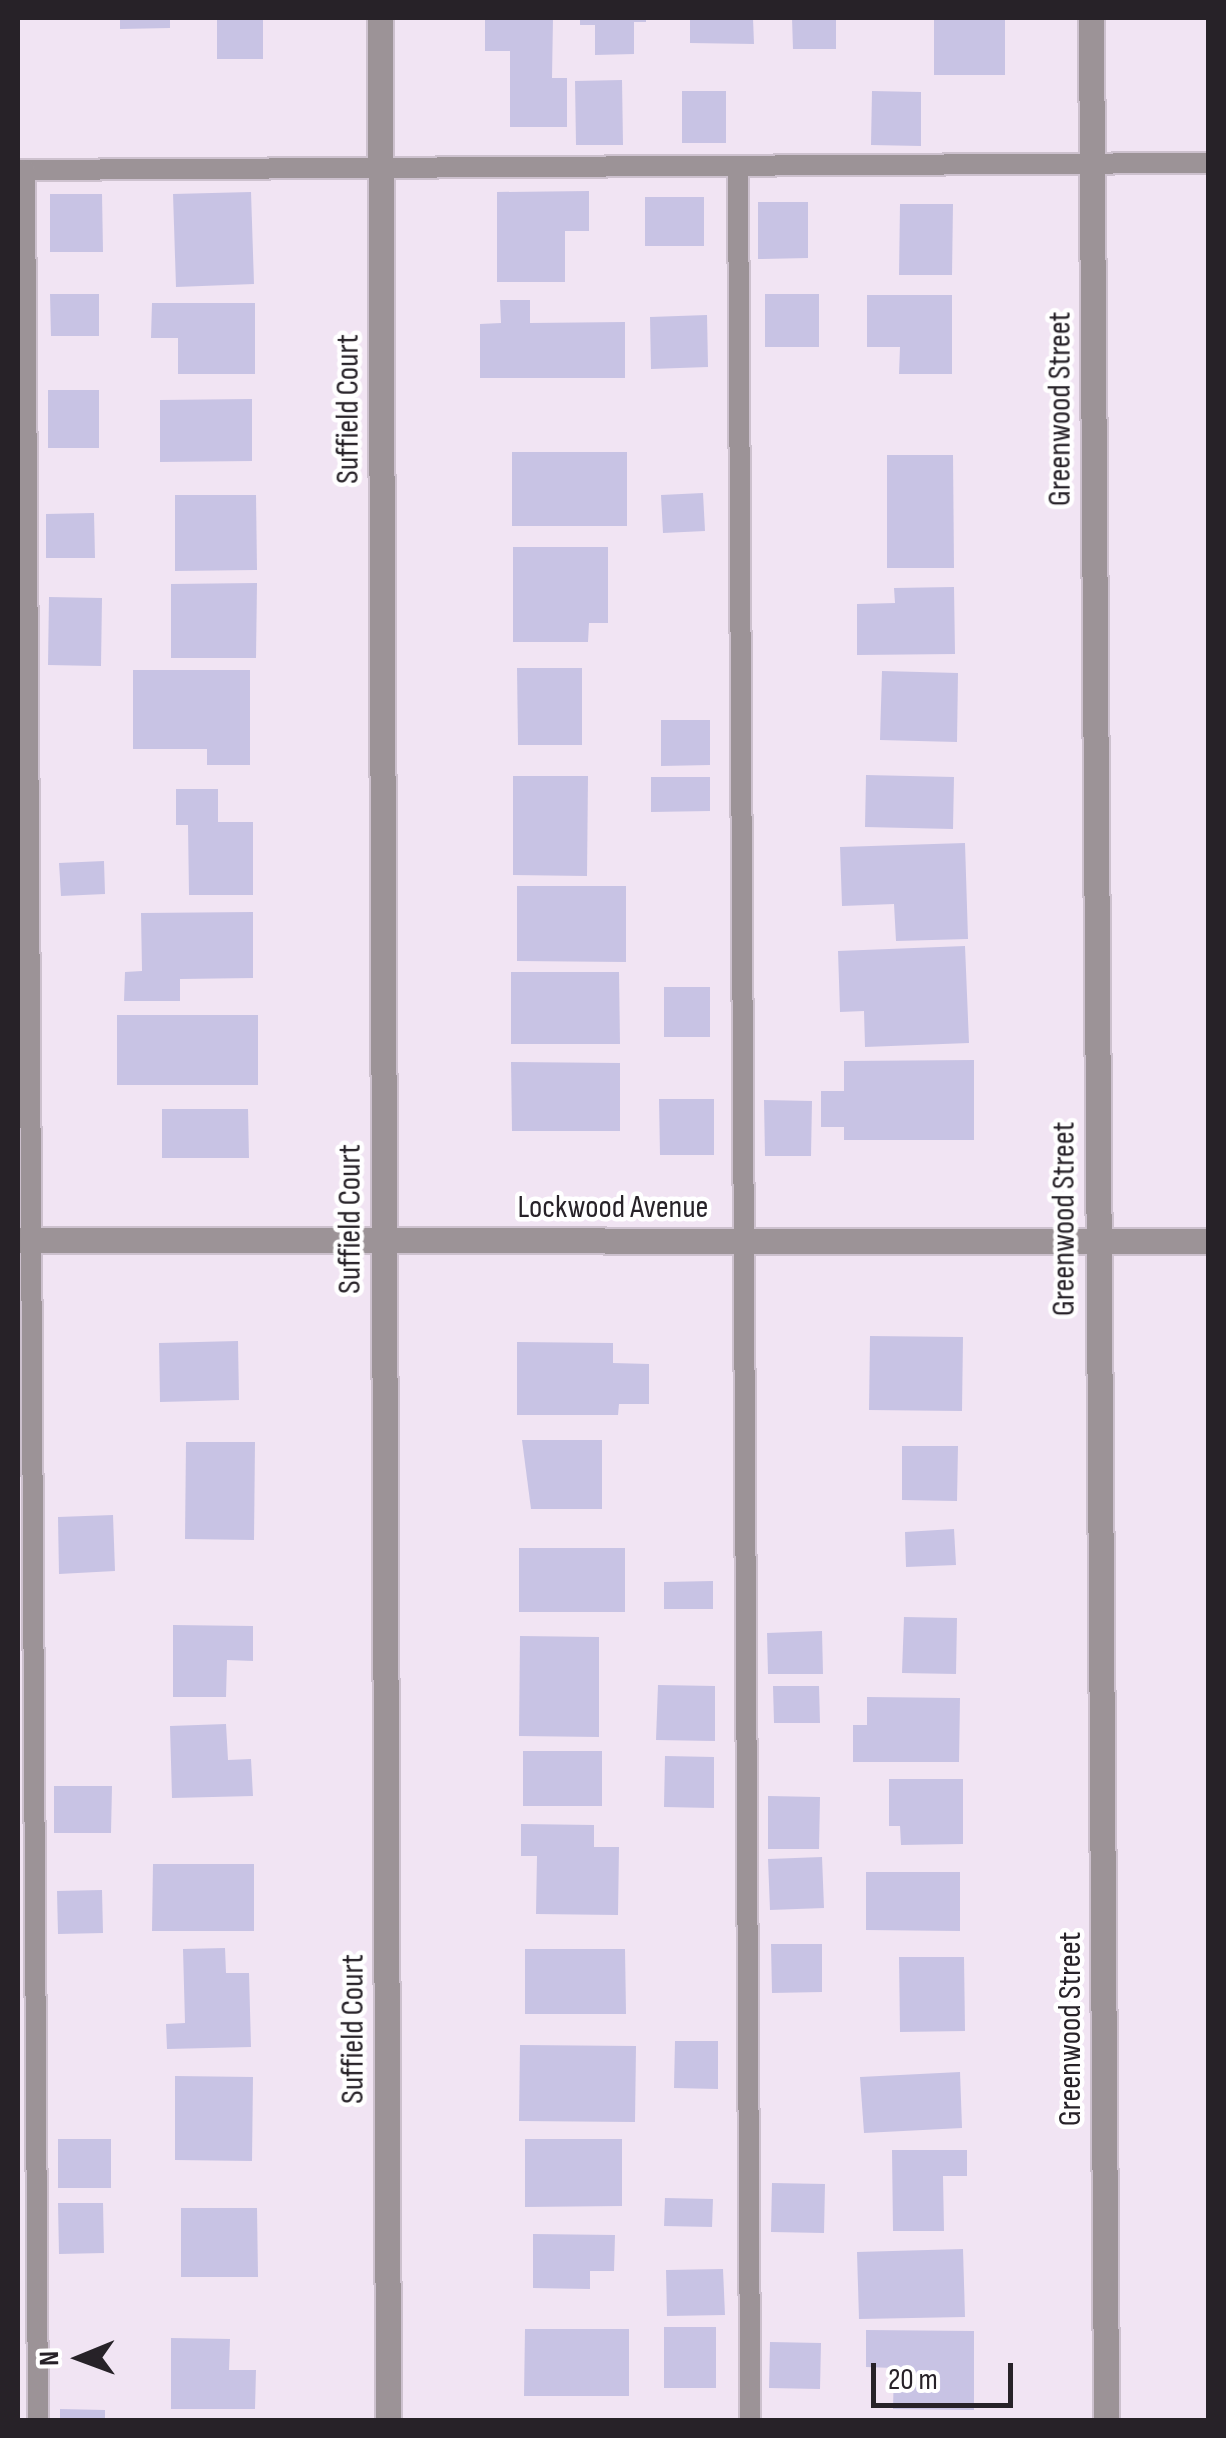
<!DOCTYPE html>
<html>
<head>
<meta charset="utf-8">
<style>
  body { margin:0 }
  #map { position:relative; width:1226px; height:2438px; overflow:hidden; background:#f1e4f3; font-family:"Sofia Sans Condensed",sans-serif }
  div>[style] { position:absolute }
  .building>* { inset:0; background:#c8c3e4 }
  .roads { filter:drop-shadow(2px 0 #cdc1ce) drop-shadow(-2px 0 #cdc1ce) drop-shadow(0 2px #cdc1ce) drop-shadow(0 -2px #cdc1ce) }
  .service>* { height:20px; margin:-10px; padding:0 10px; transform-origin:10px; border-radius:10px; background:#9c9397 }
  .minor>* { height:25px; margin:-12.5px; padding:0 12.5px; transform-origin:12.5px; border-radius:12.5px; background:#9c9397 }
  .tertiary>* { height:25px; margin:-12.5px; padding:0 12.5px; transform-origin:12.5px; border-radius:12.5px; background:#9c9397 }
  span { translate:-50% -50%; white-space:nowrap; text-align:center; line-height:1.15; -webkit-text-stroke:9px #fff; paint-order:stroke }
  .street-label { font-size:32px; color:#272228 }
  .frame { position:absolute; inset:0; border:20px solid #272228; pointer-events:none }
  .north { position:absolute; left:30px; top:2308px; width:100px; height:100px; -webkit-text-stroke:8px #fff; paint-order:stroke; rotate:269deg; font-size:28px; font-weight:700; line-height:40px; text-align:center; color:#272228 }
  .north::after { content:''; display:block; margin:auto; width:35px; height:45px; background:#272228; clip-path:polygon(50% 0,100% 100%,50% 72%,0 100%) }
  .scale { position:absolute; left:871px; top:2363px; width:142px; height:45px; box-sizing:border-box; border:5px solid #272228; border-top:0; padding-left:12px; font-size:30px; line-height:35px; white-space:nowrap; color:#272228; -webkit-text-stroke:8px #fff; paint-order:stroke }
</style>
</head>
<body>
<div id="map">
  <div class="building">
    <i style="clip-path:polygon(120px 18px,170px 18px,170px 28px,120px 29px)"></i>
    <i style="clip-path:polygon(217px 18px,263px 18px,263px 59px,217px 59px)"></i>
    <i style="clip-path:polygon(485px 18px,553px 18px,552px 78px,567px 78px,567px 127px,510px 127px,510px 51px,485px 51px)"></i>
    <i style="clip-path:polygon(580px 18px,646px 18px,646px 22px,634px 22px,634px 54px,595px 55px,595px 25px,580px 25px)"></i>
    <i style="clip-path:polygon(690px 18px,753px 18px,754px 44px,690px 43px)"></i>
    <i style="clip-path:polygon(792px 18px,836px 18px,836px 49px,793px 49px)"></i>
    <i style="clip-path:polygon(934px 18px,1005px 18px,1005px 75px,934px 75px)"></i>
    <i style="clip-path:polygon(622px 80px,623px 145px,576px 145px,575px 81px)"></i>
    <i style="clip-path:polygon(682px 91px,726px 91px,726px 143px,682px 143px)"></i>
    <i style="clip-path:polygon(872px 91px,921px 92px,921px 146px,871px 145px)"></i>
    <i style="clip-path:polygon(589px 191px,589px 231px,565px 231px,565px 282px,497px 282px,497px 192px)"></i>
    <i style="clip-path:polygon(251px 192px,254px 284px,176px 287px,173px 194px)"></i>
    <i style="clip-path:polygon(50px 194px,102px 194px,103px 252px,50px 252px)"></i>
    <i style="clip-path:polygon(645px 197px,704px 197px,704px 246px,645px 246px)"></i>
    <i style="clip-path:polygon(758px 202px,808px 202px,808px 258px,758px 259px)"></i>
    <i style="clip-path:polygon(900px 204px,953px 204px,952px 275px,899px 275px)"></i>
    <i style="clip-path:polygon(50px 294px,99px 294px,99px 336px,51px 336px)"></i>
    <i style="clip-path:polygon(765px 294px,819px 294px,819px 347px,765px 347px)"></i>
    <i style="clip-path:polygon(867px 295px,952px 295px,952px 374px,899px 374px,900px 347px,867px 347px)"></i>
    <i style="clip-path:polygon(500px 300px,530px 300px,530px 323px,625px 322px,625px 378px,480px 378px,480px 324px,501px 323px)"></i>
    <i style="clip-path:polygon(152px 303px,255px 303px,255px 374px,178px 374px,178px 338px,151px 338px)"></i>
    <i style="clip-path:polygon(707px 315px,708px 367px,651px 369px,650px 317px)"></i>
    <i style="clip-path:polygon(48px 390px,99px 390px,99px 448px,48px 448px)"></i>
    <i style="clip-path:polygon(252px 399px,252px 461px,160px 462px,160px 400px)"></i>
    <i style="clip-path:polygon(512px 452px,627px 452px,627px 526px,512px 526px)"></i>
    <i style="clip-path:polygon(887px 455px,953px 455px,954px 568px,887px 568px)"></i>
    <i style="clip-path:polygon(703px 493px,705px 531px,663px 533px,661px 495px)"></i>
    <i style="clip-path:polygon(175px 495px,256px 495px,257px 570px,175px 571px)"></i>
    <i style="clip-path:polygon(94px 513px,95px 558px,46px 558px,46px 514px)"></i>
    <i style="clip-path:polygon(513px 547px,608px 547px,608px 623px,589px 623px,588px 642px,513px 642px)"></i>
    <i style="clip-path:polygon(257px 583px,256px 658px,171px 658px,171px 584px)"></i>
    <i style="clip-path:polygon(954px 587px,955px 654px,857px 655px,857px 604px,895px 603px,894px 588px)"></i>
    <i style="clip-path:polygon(49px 597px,102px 598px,101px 666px,48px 665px)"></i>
    <i style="clip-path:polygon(517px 668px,582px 668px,582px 745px,518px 745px)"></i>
    <i style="clip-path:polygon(133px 670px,250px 670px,250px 765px,207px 765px,207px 749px,133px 749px)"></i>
    <i style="clip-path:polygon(882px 671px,958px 673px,957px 742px,880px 740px)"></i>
    <i style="clip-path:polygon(661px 720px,710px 720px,710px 765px,661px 766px)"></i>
    <i style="clip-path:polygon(866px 775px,954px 777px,953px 829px,865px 827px)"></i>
    <i style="clip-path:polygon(513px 776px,588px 776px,587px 876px,513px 875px)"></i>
    <i style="clip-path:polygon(651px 777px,710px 777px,710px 811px,651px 812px)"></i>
    <i style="clip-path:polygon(176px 789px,218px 789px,218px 822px,253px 822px,253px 895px,189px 895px,188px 825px,176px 825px)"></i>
    <i style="clip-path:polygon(965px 843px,968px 939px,896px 941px,894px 904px,842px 906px,840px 847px)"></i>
    <i style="clip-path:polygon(104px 861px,105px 894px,61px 896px,59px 863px)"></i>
    <i style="clip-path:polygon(517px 886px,626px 886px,626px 962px,517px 961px)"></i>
    <i style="clip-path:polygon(253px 912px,253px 978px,180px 979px,180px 1001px,124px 1001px,125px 972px,142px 971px,141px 913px)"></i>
    <i style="clip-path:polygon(965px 946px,969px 1043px,865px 1047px,864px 1011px,840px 1012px,838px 951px)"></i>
    <i style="clip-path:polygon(511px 972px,619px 972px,620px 1044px,511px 1044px)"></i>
    <i style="clip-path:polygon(664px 987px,710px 987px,710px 1037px,664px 1037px)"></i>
    <i style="clip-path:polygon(117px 1015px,258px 1015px,258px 1085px,117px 1085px)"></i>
    <i style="clip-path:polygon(974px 1060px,974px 1140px,844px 1140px,844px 1127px,821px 1127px,821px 1091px,844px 1091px,844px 1061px)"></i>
    <i style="clip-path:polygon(511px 1062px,620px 1063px,620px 1131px,512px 1131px)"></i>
    <i style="clip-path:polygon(659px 1099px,714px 1099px,714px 1155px,660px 1155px)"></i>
    <i style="clip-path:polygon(764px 1100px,812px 1101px,811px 1156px,765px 1156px)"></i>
    <i style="clip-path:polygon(162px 1109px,248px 1109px,249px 1158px,162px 1158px)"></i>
    <i style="clip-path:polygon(870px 1336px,963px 1337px,962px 1411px,869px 1410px)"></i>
    <i style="clip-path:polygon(238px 1341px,239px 1400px,160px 1402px,159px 1343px)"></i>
    <i style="clip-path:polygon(517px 1342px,613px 1343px,613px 1363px,649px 1364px,649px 1404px,619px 1404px,618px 1415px,517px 1415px)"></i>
    <i style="clip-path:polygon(522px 1440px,602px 1440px,602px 1509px,531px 1509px)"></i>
    <i style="clip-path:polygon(186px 1442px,255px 1442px,254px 1540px,185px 1539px)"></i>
    <i style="clip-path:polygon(902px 1446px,958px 1446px,957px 1501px,902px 1500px)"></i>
    <i style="clip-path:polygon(113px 1515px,115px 1571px,59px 1574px,58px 1517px)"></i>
    <i style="clip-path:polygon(954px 1529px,956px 1565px,906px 1567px,905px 1532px)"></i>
    <i style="clip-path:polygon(519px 1548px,625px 1548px,625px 1612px,519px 1612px)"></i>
    <i style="clip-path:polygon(713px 1581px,713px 1609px,664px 1609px,664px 1582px)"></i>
    <i style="clip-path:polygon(904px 1617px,957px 1618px,956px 1674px,902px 1673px)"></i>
    <i style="clip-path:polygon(173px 1625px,253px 1626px,253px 1661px,227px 1660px,226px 1697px,173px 1697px)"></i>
    <i style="clip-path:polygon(822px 1631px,823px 1674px,768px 1674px,767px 1633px)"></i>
    <i style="clip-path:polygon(520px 1636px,599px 1637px,599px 1737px,519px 1736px)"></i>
    <i style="clip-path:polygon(658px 1685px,715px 1686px,715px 1741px,656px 1740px)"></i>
    <i style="clip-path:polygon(773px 1686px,819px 1686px,820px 1723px,774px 1723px)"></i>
    <i style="clip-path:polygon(867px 1697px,960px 1698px,959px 1762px,853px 1762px,853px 1725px,867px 1725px)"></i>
    <i style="clip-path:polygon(226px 1724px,228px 1760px,251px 1759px,253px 1796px,172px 1798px,170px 1726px)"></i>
    <i style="clip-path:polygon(523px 1751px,602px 1751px,602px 1806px,523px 1806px)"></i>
    <i style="clip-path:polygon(665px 1756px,714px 1757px,714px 1808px,664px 1807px)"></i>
    <i style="clip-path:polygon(889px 1779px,963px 1779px,963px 1844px,901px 1845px,900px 1826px,889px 1826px)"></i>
    <i style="clip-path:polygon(54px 1786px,112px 1786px,111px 1833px,54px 1833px)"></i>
    <i style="clip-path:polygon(768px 1796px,820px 1797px,819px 1849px,768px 1849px)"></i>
    <i style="clip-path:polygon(521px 1824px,594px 1825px,594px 1847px,619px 1847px,618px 1915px,536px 1914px,537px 1856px,521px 1856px)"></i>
    <i style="clip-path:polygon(822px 1857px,824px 1908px,770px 1910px,768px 1859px)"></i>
    <i style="clip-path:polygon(153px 1864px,254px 1864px,254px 1931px,152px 1931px)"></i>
    <i style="clip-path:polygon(866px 1872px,960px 1872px,960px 1931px,866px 1930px)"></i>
    <i style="clip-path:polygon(102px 1890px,103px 1933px,58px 1934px,57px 1891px)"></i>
    <i style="clip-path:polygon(771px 1944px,822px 1944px,822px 1992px,772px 1993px)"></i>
    <i style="clip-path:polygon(225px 1948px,226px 1973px,249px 1973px,251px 2047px,167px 2049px,166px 2024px,185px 2023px,183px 1949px)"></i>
    <i style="clip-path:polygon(525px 1949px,625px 1949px,626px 2014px,525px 2014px)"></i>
    <i style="clip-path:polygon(899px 1957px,964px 1957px,965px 2031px,900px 2032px)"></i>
    <i style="clip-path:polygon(675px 2041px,718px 2041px,718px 2089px,674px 2088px)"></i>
    <i style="clip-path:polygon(520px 2045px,636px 2046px,635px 2122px,519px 2121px)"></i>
    <i style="clip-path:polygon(960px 2072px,962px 2128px,864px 2133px,860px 2077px)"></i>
    <i style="clip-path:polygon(175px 2076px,253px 2077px,252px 2161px,175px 2160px)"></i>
    <i style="clip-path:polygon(58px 2139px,111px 2139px,111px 2188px,58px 2188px)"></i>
    <i style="clip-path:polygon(525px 2139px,622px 2139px,622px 2206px,525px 2207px)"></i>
    <i style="clip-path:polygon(892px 2150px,967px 2150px,967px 2176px,943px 2176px,944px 2231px,893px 2231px)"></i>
    <i style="clip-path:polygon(772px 2183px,825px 2184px,824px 2233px,771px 2232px)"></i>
    <i style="clip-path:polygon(665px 2198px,713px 2199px,712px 2227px,664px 2226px)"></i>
    <i style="clip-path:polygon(58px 2203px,103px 2203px,104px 2253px,59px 2254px)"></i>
    <i style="clip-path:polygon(181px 2208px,257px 2208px,258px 2277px,181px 2277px)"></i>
    <i style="clip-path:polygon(533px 2234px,615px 2235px,614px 2271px,590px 2271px,590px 2289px,533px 2288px)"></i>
    <i style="clip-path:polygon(963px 2249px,965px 2317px,859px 2319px,857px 2252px)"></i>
    <i style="clip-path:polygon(723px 2269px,725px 2315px,667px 2316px,666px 2270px)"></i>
    <i style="clip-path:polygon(664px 2327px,716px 2327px,716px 2388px,664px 2388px)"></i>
    <i style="clip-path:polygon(525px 2329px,629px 2329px,629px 2396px,524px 2396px)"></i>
    <i style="clip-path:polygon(866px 2330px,974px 2331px,974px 2410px,893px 2409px,894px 2368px,866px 2367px)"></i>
    <i style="clip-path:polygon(171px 2338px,230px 2339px,229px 2370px,256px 2370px,255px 2409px,171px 2409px)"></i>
    <i style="clip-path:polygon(770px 2342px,821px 2343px,820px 2389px,769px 2388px)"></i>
    <i style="clip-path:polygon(60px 2409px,105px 2410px,105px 2420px,60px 2420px)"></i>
  </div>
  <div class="roads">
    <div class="service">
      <i style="left:738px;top:167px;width:2253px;rotate:89.69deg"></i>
      <i style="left:18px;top:170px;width:1190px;rotate:-0.34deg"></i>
      <i style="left:25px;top:170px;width:2250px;rotate:89.67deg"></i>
    </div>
    <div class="minor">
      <i style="left:380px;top:18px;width:2402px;rotate:89.81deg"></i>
      <i style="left:1091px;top:18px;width:2402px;rotate:89.64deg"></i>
    </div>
    <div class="tertiary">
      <i style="left:18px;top:1240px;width:1190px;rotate:0.05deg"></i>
    </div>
  </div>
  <div class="street-label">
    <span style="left:349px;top:409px;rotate:-90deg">Suffield Court</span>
    <span style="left:1061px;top:409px;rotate:-90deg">Greenwood Street</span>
    <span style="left:613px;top:1208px">Lockwood Avenue</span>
    <span style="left:351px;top:1219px;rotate:-90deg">Suffield Court</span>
    <span style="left:1065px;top:1219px;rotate:-90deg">Greenwood Street</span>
    <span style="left:354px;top:2029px;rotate:-90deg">Suffield Court</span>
    <span style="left:1071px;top:2029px;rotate:-90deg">Greenwood Street</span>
  </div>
  <div class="frame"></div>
  <div class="north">N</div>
  <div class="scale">20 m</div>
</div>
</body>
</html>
